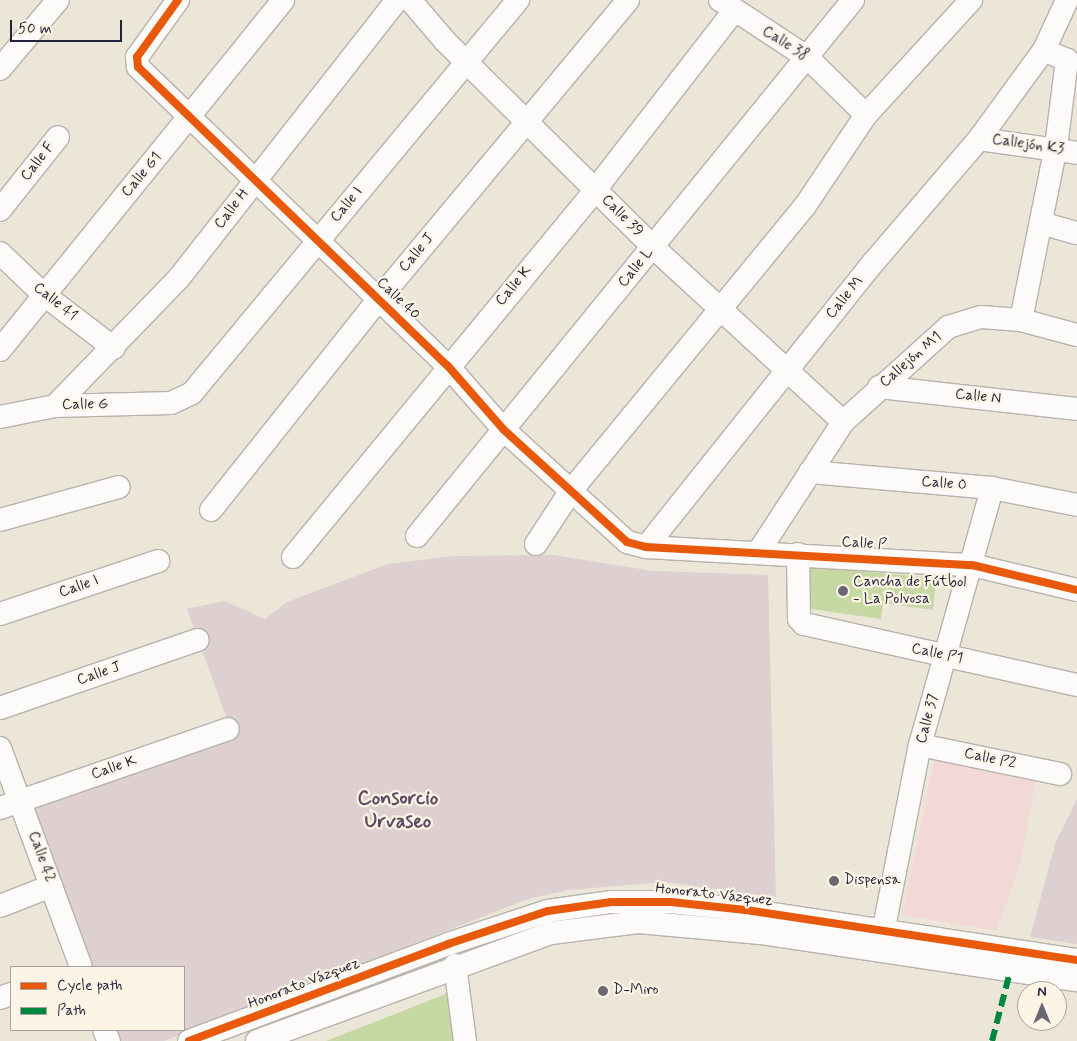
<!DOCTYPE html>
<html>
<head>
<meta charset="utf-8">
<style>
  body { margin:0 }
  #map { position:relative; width:1077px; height:1041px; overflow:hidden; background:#ece6d9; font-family:Mynerve,sans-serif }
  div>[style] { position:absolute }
  .built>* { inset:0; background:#f2d9d7 }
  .industrial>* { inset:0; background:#decfd0 }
  .green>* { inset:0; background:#c6d9a4 }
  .roads { filter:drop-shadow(1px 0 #b6b2ac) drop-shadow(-1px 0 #b6b2ac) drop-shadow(0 1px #b6b2ac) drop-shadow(0 -1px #b6b2ac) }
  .minor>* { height:22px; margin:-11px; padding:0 11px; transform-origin:11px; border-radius:11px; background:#fcfbf9 }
  .quiet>* { height:6px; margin-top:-3px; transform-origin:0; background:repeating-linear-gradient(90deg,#00873e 0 12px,transparent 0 18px) }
  .cycleway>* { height:8px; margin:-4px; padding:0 4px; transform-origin:4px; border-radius:4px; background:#e8590c }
  .dots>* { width:14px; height:14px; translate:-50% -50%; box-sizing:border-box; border:2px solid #fcf5e5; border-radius:50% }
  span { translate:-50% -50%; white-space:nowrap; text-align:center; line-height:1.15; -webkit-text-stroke:4.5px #fcf5e5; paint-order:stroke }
  .street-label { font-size:15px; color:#22223b }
  .poi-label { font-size:15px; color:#22223b }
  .left { translate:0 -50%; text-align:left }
  .district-label { font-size:20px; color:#604a67; font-weight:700 }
  .legend { position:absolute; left:10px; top:966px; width:175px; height:65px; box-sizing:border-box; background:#fcf5e5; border:1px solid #a5a1a1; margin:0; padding:6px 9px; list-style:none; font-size:15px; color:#22223b }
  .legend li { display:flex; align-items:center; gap:10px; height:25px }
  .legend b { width:25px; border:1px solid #a5a1a1 }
  .north { position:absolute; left:1017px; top:981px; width:50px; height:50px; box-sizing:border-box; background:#fcf5e5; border:1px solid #a5a1a1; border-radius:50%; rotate:0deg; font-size:14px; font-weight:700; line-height:20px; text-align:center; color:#22223b }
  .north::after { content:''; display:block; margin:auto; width:18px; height:22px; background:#696772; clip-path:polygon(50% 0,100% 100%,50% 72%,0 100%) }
  .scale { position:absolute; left:10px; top:20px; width:112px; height:22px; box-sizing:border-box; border:2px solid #22223b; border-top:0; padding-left:6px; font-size:15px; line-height:18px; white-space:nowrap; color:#22223b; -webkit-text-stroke:4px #fcf5e5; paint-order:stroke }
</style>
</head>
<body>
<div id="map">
  <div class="built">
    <i style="clip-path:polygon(935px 755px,1036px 778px,1022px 857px,997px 931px,902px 915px)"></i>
  </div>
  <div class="industrial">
    <i style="clip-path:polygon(554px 555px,653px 571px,768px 575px,776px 897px,664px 882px,568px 890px,528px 899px,164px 1041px,114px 1041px,110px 1030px,184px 1030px,184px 967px,87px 967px,26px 802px,231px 730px,187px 609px,224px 601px,265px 619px,287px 602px,388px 564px,454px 556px)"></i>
    <i style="clip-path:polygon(1077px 799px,1077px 944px,1030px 937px,1056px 841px)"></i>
  </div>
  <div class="green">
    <i style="clip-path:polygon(804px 566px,936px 578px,933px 610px,883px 603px,881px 619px,804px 608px)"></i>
    <i style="clip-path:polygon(446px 994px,451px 999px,456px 1041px,326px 1041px)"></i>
  </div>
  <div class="roads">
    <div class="minor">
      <i style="left:178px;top:0;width:70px;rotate:125.7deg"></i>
      <i style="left:137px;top:57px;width:10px;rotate:84deg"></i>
      <i style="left:138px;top:67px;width:429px;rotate:44deg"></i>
      <i style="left:447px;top:365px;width:86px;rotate:48.8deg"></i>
      <i style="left:504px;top:430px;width:166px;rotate:42.3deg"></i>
      <i style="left:627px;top:542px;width:20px;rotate:15deg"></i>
      <i style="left:646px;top:547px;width:326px;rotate:3.2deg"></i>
      <i style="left:972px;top:565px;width:108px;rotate:13.4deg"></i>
      <i style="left:410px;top:0;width:54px;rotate:49.5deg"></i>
      <i style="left:445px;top:41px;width:293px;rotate:44.7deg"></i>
      <i style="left:653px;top:247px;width:258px;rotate:42.6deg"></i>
      <i style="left:720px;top:0;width:105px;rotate:33.4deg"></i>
      <i style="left:808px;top:58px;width:81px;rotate:44.5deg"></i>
      <i style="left:0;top:69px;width:90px;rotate:-50deg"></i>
      <i style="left:979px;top:139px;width:99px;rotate:8.1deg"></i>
      <i style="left:0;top:210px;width:93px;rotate:-51.5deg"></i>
      <i style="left:1041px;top:223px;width:37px;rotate:16deg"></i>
      <i style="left:0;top:253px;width:59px;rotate:43.6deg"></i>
      <i style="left:43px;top:294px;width:89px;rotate:37.3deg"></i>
      <i style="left:1021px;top:320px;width:177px;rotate:-78.6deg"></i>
      <i style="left:1056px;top:147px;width:88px;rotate:-82.8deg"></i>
      <i style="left:1067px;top:60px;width:25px;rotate:-157deg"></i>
      <i style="left:1044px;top:50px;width:55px;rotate:-65.3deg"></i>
      <i style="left:0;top:350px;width:450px;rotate:-51deg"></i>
      <i style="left:879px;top:387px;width:199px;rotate:6.3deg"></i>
      <i style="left:55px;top:406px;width:178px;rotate:-45.9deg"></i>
      <i style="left:179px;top:278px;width:353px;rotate:-51.9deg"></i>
      <i style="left:0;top:417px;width:56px;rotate:-11.3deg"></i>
      <i style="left:55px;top:406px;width:116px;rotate:-1.5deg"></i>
      <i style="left:171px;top:403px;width:23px;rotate:-25deg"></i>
      <i style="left:192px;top:393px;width:511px;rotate:-50.32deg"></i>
      <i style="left:810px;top:472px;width:183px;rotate:5deg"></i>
      <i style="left:992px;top:488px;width:87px;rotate:11.3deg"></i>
      <i style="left:211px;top:510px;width:270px;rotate:-51.5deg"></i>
      <i style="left:379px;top:299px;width:389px;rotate:-50.2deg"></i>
      <i style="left:0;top:520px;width:123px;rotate:-15.5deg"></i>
      <i style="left:417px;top:536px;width:691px;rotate:-50.87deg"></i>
      <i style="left:536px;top:544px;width:62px;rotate:-56.8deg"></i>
      <i style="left:570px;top:492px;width:370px;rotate:-50.6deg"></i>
      <i style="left:805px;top:206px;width:110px;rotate:-56.2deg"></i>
      <i style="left:866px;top:115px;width:156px;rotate:-47.6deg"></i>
      <i style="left:646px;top:547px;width:364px;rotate:-51.4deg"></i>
      <i style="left:873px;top:263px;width:163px;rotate:-49.5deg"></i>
      <i style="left:979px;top:139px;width:110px;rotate:-53.9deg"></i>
      <i style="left:759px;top:551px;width:154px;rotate:-56.9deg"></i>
      <i style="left:843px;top:422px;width:142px;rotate:-42.1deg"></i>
      <i style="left:948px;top:327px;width:34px;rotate:-17deg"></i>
      <i style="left:981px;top:317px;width:40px;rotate:4.3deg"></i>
      <i style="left:1021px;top:320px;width:58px;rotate:15deg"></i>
      <i style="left:798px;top:554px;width:65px;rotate:89.1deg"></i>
      <i style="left:799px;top:619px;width:7px;rotate:45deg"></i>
      <i style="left:804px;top:624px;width:280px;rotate:12.6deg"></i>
      <i style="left:293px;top:557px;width:475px;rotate:-50.5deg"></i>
      <i style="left:595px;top:190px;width:225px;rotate:-52.2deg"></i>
      <i style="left:0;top:614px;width:167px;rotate:-18.5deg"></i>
      <i style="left:0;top:708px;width:209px;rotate:-19deg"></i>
      <i style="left:920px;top:745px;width:143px;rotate:11.7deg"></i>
      <i style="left:0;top:748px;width:233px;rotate:69.7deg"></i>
      <i style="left:0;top:808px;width:241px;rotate:-19.1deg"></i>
      <i style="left:0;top:906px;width:55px;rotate:-21.4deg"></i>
      <i style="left:880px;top:948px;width:207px;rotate:-78.9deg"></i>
      <i style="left:920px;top:745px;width:267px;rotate:-74.3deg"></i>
      <i style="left:455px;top:965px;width:77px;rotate:82.5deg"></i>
      <i style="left:0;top:998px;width:12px;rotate:-20deg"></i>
      <i style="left:104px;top:1030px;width:12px;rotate:66deg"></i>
      <i style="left:189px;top:1041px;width:277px;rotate:-20.5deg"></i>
      <i style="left:448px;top:944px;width:105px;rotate:-18.3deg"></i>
      <i style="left:548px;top:911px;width:64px;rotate:-8.1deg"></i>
      <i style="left:611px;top:902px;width:60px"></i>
      <i style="left:671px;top:902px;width:75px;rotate:6.1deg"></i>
      <i style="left:746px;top:910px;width:335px;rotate:8.6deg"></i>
      <i style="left:257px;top:1041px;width:313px;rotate:-20.2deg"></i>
      <i style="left:551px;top:933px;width:88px;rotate:-7.2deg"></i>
      <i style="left:638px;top:922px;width:123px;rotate:5.1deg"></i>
      <i style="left:761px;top:933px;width:319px;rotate:8.5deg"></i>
    </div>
  </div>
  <div class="quiet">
    <i style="left:992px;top:1041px;width:71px;rotate:-75.4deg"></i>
  </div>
  <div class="cycleway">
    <i style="left:178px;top:0;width:70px;rotate:125.7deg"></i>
    <i style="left:137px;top:57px;width:10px;rotate:84deg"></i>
    <i style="left:138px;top:67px;width:429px;rotate:44deg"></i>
    <i style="left:447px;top:365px;width:86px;rotate:48.8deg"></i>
    <i style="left:504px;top:430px;width:166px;rotate:42.3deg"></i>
    <i style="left:627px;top:542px;width:20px;rotate:15deg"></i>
    <i style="left:646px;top:547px;width:326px;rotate:3.2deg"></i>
    <i style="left:972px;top:565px;width:108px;rotate:13.4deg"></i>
    <i style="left:189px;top:1041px;width:277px;rotate:-20.5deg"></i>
    <i style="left:448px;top:944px;width:105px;rotate:-18.3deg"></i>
    <i style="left:548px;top:911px;width:64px;rotate:-8.1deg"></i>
    <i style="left:611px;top:902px;width:60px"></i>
    <i style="left:671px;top:902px;width:75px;rotate:6.1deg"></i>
    <i style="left:746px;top:910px;width:335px;rotate:8.6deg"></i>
  </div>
  <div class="dots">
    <i style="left:843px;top:591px;background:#696772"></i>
    <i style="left:834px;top:881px;background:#696772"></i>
    <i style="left:603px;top:991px;background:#696772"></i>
  </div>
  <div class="street-label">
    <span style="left:785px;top:44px;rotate:32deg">Calle 38</span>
    <span style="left:1028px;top:145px;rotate:8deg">Callejón K3</span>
    <span style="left:38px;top:162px;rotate:-52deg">Calle F</span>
    <span style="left:142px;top:175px;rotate:-50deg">Calle G1</span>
    <span style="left:347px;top:205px;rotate:-50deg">Calle I</span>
    <span style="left:232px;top:209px;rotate:-53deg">Calle H</span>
    <span style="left:622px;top:216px;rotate:45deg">Calle 39</span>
    <span style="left:417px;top:253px;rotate:-50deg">Calle J</span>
    <span style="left:636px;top:268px;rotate:-51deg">Calle L</span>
    <span style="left:514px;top:286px;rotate:-50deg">Calle K</span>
    <span style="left:845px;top:298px;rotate:-51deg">Calle M</span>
    <span style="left:398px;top:299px;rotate:44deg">Calle 40</span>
    <span style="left:55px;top:302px;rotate:39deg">Calle 41</span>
    <span style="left:911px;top:360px;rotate:-41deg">Callejón M1</span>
    <span style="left:978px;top:397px;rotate:6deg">Calle N</span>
    <span style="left:85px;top:405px;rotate:-1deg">Calle G</span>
    <span style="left:944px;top:484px;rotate:5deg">Calle O</span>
    <span style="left:864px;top:544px;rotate:4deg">Calle P</span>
    <span style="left:79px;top:587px;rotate:-19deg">Calle I</span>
    <span style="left:937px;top:654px;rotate:12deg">Calle P1</span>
    <span style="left:99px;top:674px;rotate:-19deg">Calle J</span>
    <span style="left:928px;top:719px;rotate:-75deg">Calle 37</span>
    <span style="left:990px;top:759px;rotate:12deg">Calle P2</span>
    <span style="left:114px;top:768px;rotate:-19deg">Calle K</span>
    <span style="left:41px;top:857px;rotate:70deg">Calle 42</span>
    <span style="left:714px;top:895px;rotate:6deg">Honorato Vázquez</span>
    <span style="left:304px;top:984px;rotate:-21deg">Honorato Vázquez</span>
  </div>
  <div class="poi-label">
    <span class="left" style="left:853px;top:591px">Cancha de Fútbol<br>- La Polvosa</span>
    <span class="left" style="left:844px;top:881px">Dispensa</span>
    <span class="left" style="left:613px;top:991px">D-Miro</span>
  </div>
  <div class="district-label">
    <span style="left:398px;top:810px">Consorcio<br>Urvaseo</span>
  </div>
  <ul class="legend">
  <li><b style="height:6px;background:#e8590c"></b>Cycle path</li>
  <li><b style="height:6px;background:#00873e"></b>Path</li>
  </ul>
  <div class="north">N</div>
  <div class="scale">50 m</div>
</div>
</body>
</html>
